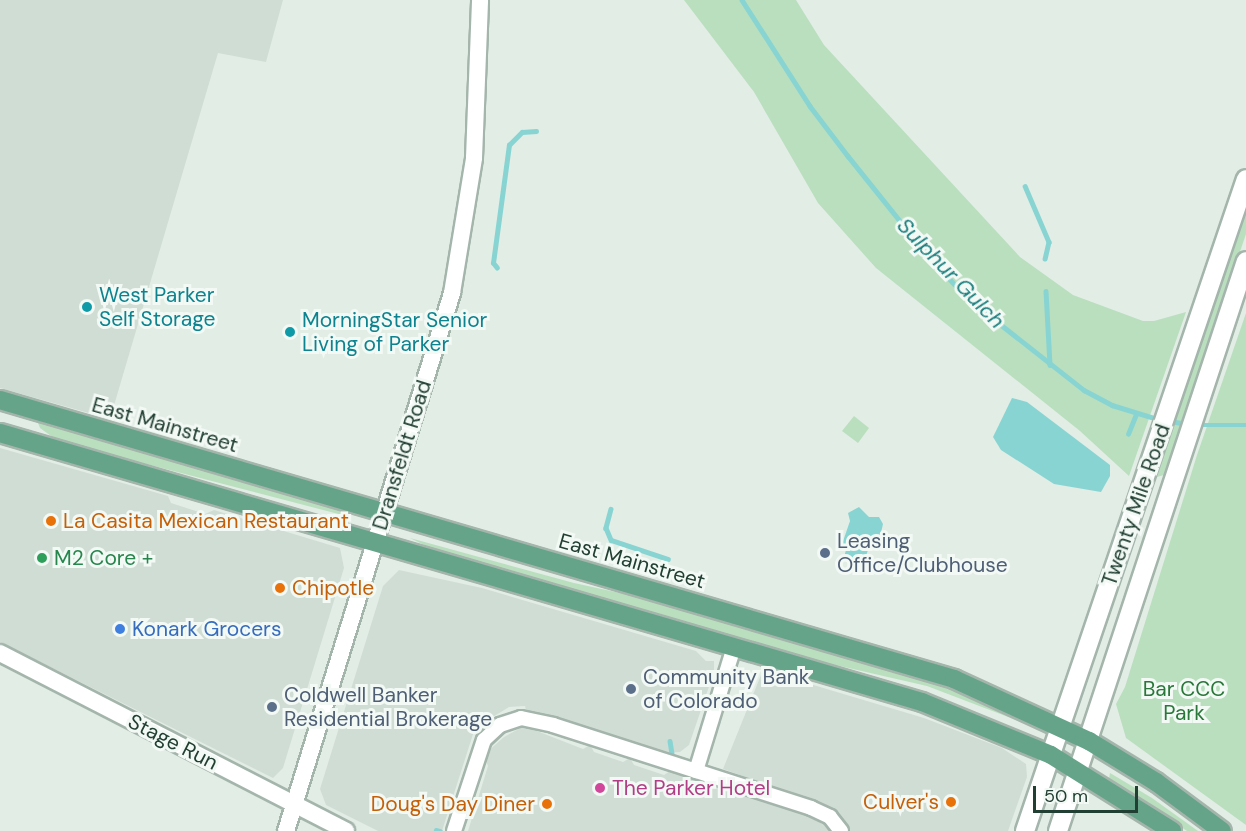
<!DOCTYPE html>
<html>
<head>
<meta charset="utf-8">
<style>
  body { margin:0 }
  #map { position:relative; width:1246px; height:831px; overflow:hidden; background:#e2ede6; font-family:"DM Sans",sans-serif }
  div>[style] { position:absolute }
  .built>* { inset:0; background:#d0ddd5 }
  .green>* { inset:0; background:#badfbe }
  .water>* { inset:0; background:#88d4d2 }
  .stream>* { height:4.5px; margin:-2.25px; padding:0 2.25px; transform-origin:2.25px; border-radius:2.25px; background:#88d4d2 }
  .roads { filter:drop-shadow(2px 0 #a4b5ac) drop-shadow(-2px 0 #a4b5ac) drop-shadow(0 2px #a4b5ac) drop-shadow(0 -2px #a4b5ac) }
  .minor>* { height:14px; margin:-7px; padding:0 7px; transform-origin:7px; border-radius:7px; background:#fff }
  .tertiary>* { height:16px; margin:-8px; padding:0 8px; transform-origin:8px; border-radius:8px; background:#fff }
  .secondary>* { height:18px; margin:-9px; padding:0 9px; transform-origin:9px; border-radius:9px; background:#fff }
  .primary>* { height:18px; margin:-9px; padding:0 9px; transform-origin:9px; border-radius:9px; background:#65a489 }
  .dots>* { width:16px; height:16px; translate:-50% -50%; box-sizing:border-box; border:3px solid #f3f9f5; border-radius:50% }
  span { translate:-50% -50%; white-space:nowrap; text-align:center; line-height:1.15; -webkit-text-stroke:6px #f3f9f5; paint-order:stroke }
  .culture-label { font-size:21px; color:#0d838f }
  .left { translate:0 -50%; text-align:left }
  .street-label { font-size:21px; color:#213f32 }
  .food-label { font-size:21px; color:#c56008 }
  .right { translate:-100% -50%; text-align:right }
  .service-label { font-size:21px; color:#4e5e75 }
  .leisure-label { font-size:21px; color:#27864d }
  .shop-label { font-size:21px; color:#366cbe }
  .park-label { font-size:21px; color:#2a773a }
  .hotel-label { font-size:21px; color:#b23c85 }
  .water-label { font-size:22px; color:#197d7c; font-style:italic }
  .scale { position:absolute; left:1033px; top:786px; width:105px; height:27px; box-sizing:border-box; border:3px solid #213f32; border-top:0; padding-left:8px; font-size:18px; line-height:21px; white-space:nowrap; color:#213f32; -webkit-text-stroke:4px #f3f9f5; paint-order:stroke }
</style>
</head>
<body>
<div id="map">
  <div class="built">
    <i style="clip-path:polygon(0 0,283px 0,266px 62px,218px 53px,110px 419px,0 388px)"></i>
    <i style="clip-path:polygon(0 448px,168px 496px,171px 503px,205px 514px,214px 510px,340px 548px,344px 568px,283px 768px,273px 778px,0 642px)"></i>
    <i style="clip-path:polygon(399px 570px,482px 588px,696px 651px,706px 661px,714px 661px,714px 672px,689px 745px,680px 752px,665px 753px,526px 710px,525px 706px,509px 707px,475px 728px,442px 831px,378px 831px,326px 805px,320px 789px,383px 586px)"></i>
    <i style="clip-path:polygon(763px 670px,924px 718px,1002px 748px,1026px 764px,1027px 777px,1008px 831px,848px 831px,828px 806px,723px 769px)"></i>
    <i style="clip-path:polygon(524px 726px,583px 749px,590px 745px,594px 752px,623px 762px,630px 758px,634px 765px,664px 775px,670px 771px,811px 816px,832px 831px,468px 831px,488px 766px,485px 759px,487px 752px,504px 737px)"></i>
  </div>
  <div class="green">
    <i style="clip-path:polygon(684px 0,796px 0,824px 45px,1020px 257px,1073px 295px,1143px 321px,1154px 321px,1186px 312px,1129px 476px,1080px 431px,876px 268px,818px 203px,754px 92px)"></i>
    <i style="clip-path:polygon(1246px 204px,1246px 234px,1164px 475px,1157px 477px)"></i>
    <i style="clip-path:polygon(1246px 313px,1246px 825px,1126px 738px,1116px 704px,1125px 687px,1197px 455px)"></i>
    <i style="clip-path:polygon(854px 416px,869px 428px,858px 443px,842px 431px)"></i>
    <i style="clip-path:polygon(43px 422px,335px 508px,350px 517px,58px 441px,40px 428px,38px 423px)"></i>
    <i style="clip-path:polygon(410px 538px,574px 583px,671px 604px,957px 689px,1034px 727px,927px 686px,805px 658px,638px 611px,436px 551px)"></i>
    <i style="clip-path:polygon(1110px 773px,1152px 798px,1198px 831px,1187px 831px,1109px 779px)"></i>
  </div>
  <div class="water">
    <i style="clip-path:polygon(1012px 398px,1027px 402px,1110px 465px,1110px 476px,1101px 492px,1054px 484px,1001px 450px,993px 437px)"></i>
    <i style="clip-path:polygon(859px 507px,869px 517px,879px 517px,883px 524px,880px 537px,863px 541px,868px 550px,864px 562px,844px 557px,846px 550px,841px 547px,850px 521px,848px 513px)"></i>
  </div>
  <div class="stream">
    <i style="left:742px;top:0;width:126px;rotate:57.3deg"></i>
    <i style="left:810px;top:106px;width:63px;rotate:52.8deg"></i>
    <i style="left:848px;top:156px;width:123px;rotate:51.3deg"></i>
    <i style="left:925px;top:252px;width:62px;rotate:47.6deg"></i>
    <i style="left:967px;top:298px;width:149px;rotate:38.2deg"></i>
    <i style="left:1084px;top:390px;width:32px;rotate:28deg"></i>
    <i style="left:1112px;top:405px;width:51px;rotate:17deg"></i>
    <i style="left:1025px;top:186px;width:61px;rotate:66.8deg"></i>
    <i style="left:1049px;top:242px;width:17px;rotate:103deg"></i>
    <i style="left:497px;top:268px;width:6px;rotate:-129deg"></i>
    <i style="left:493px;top:263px;width:119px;rotate:-82.3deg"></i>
    <i style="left:509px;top:145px;width:18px;rotate:-45deg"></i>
    <i style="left:522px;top:132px;width:14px;rotate:-4deg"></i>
    <i style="left:1046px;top:291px;width:74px;rotate:86.9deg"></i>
    <i style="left:1169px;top:421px;width:19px;rotate:9deg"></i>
    <i style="left:1196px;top:425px;width:50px"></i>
    <i style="left:1128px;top:434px;width:22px;rotate:-68deg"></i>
    <i style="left:611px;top:509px;width:20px;rotate:105deg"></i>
    <i style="left:606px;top:528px;width:13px;rotate:67deg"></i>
    <i style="left:611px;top:540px;width:60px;rotate:18.4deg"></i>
    <i style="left:670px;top:741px;width:12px;rotate:81deg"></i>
    <i style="left:436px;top:830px;width:4px;rotate:14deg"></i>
  </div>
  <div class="roads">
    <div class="minor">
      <i style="left:696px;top:771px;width:130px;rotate:-73deg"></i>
      <i style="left:454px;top:831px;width:96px;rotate:-71.8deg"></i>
      <i style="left:484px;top:740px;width:22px;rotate:-43deg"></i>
      <i style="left:500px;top:725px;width:22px;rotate:-18deg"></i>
      <i style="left:521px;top:718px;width:33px;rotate:12deg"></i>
      <i style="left:553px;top:725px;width:271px;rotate:17.8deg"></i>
      <i style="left:811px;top:808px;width:21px;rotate:25deg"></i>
      <i style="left:830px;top:817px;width:18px;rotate:52deg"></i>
    </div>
    <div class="tertiary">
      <i style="left:0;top:653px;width:389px;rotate:27.2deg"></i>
      <i style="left:286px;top:831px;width:563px;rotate:-72.85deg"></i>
      <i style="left:452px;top:293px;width:137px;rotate:-80.7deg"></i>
      <i style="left:474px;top:158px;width:158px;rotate:-87.8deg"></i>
    </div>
    <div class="secondary">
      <i style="left:1025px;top:831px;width:688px;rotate:-71.28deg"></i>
      <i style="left:1058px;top:831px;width:600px;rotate:-71.75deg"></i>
    </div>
    <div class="primary">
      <i style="left:0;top:400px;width:994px;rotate:16.3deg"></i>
      <i style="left:954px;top:679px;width:149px;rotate:24.7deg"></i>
      <i style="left:1089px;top:741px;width:79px;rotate:31.5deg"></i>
      <i style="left:1156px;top:782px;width:82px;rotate:36.6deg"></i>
      <i style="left:0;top:433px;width:960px;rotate:16.26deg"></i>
      <i style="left:922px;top:702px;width:139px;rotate:22.3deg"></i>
      <i style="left:1051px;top:755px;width:143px;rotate:32.1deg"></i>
    </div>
  </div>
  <div class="dots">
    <i style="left:87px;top:307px;background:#0f9aa8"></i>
    <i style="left:290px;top:332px;background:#0f9aa8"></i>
    <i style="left:51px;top:521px;background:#e8710a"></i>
    <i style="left:825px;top:553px;background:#5c6f8a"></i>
    <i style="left:42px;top:558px;background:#2e9e5b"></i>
    <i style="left:280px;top:588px;background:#e8710a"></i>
    <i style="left:120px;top:629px;background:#3f7fe0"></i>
    <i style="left:631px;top:689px;background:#5c6f8a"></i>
    <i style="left:272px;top:707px;background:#5c6f8a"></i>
    <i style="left:600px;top:788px;background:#d1479c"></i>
    <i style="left:951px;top:802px;background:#e8710a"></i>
    <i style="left:547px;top:804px;background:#e8710a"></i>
  </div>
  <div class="culture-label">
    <span class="left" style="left:99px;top:307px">West Parker<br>Self Storage</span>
    <span class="left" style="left:302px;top:332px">MorningStar Senior<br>Living of Parker</span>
  </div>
  <div class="street-label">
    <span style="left:165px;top:425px;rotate:16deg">East Mainstreet</span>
    <span style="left:402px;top:455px;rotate:-73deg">Dransfeldt Road</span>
    <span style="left:1136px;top:505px;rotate:-71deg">Twenty Mile Road</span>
    <span style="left:632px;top:561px;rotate:16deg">East Mainstreet</span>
    <span style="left:173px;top:742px;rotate:27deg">Stage Run</span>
  </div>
  <div class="food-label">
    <span class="left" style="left:63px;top:521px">La Casita Mexican Restaurant</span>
    <span class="left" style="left:292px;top:588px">Chipotle</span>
    <span class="right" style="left:939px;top:802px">Culver's</span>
    <span class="right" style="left:535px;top:804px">Doug's Day Diner</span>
  </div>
  <div class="service-label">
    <span class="left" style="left:837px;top:553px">Leasing<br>Office/Clubhouse</span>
    <span class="left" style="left:643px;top:689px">Community Bank<br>of Colorado</span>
    <span class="left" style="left:284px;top:707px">Coldwell Banker<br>Residential Brokerage</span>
  </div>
  <div class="leisure-label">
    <span class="left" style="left:54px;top:558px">M2 Core +</span>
  </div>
  <div class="shop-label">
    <span class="left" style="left:132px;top:629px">Konark Grocers</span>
  </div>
  <div class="park-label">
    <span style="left:1184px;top:701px">Bar CCC<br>Park</span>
  </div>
  <div class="hotel-label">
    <span class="left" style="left:612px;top:788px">The Parker Hotel</span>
  </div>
  <div class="water-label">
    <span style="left:951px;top:273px;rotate:46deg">Sulphur Gulch</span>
  </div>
  <div class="scale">50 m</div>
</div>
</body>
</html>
